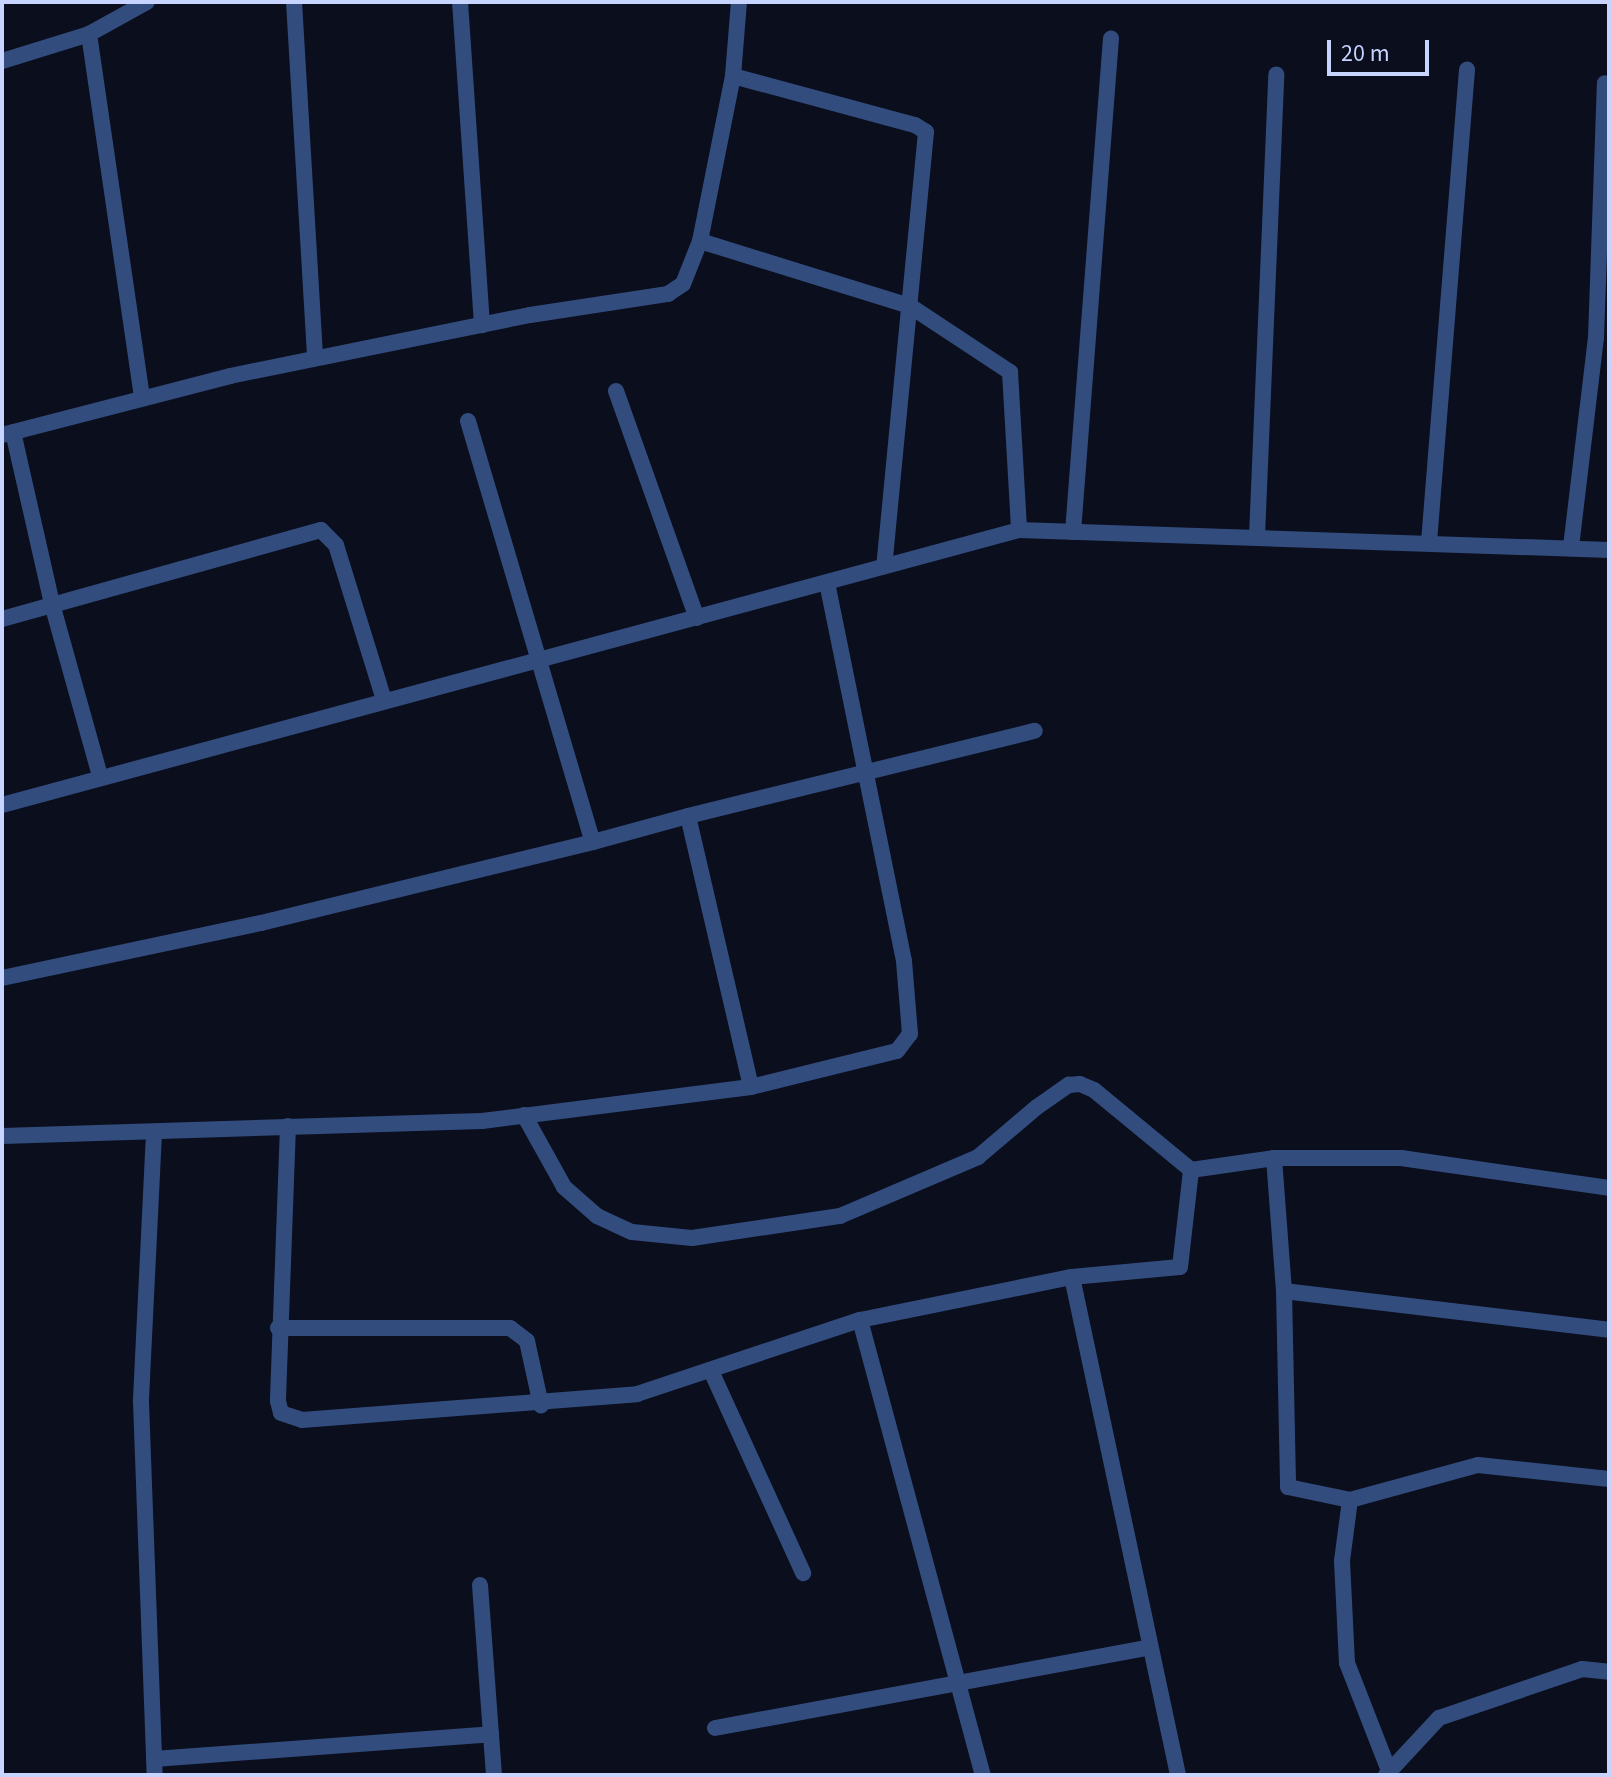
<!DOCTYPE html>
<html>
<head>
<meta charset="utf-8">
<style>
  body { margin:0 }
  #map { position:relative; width:1611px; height:1777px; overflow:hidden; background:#0a0e1d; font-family:"Source Sans 3",sans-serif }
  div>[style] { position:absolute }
  .street>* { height:16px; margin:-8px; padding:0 8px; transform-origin:8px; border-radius:8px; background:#334c7e }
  span { translate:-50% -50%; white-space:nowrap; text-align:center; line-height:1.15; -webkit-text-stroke:6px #0a0e1d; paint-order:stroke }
  .frame { position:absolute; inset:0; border:4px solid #c6d4ff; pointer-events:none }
  .scale { position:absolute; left:1327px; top:40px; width:102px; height:36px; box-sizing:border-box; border:4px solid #c6d4ff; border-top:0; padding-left:10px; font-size:24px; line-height:28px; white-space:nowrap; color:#c6d4ff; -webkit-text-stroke:6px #0a0e1d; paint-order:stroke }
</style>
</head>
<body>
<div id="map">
  <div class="street">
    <i style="left:294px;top:2px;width:357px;rotate:86.6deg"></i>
    <i style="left:460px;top:2px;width:324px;rotate:86.1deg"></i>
    <i style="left:89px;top:34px;width:368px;rotate:81.7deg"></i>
    <i style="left:2px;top:61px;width:91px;rotate:-17.2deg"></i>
    <i style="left:89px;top:34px;width:66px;rotate:-28.9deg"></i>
    <i style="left:733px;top:76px;width:188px;rotate:15.1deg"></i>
    <i style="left:915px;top:125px;width:13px;rotate:32deg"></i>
    <i style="left:926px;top:132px;width:435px;rotate:95.5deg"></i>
    <i style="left:700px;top:241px;width:220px;rotate:17.2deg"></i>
    <i style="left:910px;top:306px;width:120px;rotate:33.4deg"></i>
    <i style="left:1010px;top:372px;width:158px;rotate:86.7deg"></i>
    <i style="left:616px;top:391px;width:241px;rotate:70.4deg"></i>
    <i style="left:468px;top:421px;width:439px;rotate:73.5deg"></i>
    <i style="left:593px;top:842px;width:98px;rotate:-15.3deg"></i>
    <i style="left:688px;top:816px;width:278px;rotate:76.9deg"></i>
    <i style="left:13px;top:432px;width:176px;rotate:77.2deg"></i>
    <i style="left:52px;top:604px;width:179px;rotate:74.4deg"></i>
    <i style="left:2px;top:435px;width:236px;rotate:-14.5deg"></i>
    <i style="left:230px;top:376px;width:306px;rotate:-11.5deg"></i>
    <i style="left:530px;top:315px;width:140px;rotate:-8.7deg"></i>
    <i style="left:668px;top:294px;width:18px;rotate:-34deg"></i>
    <i style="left:683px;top:284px;width:46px;rotate:-68.4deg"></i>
    <i style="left:700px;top:241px;width:168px;rotate:-78.7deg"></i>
    <i style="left:733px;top:76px;width:74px;rotate:-85.4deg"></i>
    <i style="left:1073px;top:532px;width:495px;rotate:-85.6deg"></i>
    <i style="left:1257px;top:536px;width:462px;rotate:-87.6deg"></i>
    <i style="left:1429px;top:542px;width:474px;rotate:-85.4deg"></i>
    <i style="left:1571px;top:547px;width:210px;rotate:-83.2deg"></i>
    <i style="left:1596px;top:338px;width:255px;rotate:-88deg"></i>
    <i style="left:2px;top:619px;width:331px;rotate:-15.6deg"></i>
    <i style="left:321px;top:530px;width:21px;rotate:45deg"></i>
    <i style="left:336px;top:545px;width:162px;rotate:72.8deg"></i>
    <i style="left:2px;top:805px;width:1054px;rotate:-15.13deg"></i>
    <i style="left:1019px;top:530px;width:590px;rotate:1.94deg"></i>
    <i style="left:688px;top:816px;width:357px;rotate:-13.8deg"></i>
    <i style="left:2px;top:978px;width:265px;rotate:-12deg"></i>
    <i style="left:261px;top:923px;width:342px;rotate:-13.7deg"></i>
    <i style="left:524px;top:1115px;width:82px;rotate:60.9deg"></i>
    <i style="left:564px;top:1187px;width:44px;rotate:41.3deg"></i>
    <i style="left:597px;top:1216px;width:38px;rotate:25deg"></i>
    <i style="left:632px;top:1232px;width:60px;rotate:5.7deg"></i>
    <i style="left:692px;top:1238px;width:150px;rotate:-8.5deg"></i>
    <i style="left:840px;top:1216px;width:150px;rotate:-23.1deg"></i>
    <i style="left:978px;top:1157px;width:77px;rotate:-40.3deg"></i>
    <i style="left:1037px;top:1107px;width:39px;rotate:-35deg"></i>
    <i style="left:1069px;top:1085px;width:11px;rotate:-5deg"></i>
    <i style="left:1080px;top:1084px;width:15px;rotate:23deg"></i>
    <i style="left:1094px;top:1090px;width:126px;rotate:39.5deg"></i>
    <i style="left:1191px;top:1170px;width:84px;rotate:-8.2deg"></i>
    <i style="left:1274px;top:1158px;width:127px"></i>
    <i style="left:1401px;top:1158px;width:210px;rotate:8.2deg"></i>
    <i style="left:288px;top:1126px;width:275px;rotate:92.1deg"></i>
    <i style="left:278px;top:1401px;width:12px;rotate:76deg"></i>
    <i style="left:281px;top:1413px;width:22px;rotate:18deg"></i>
    <i style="left:302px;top:1420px;width:336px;rotate:-4.4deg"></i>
    <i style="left:637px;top:1394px;width:235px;rotate:-18.4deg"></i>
    <i style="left:860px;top:1320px;width:216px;rotate:-11.5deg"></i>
    <i style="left:1072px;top:1277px;width:108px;rotate:-5.3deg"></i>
    <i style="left:1180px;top:1267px;width:98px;rotate:-83.5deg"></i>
    <i style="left:154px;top:1133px;width:269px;rotate:92.8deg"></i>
    <i style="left:141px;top:1402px;width:373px;rotate:87.9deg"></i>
    <i style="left:2px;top:1136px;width:480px;rotate:-1.8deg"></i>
    <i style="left:482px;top:1121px;width:271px;rotate:-7.2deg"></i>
    <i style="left:751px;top:1087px;width:150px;rotate:-13.9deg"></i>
    <i style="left:897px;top:1051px;width:21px;rotate:-53deg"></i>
    <i style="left:910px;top:1034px;width:73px;rotate:-94.7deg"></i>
    <i style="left:904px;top:961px;width:385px;rotate:-101.5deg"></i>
    <i style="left:1274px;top:1158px;width:133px;rotate:85.7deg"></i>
    <i style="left:1284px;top:1291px;width:196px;rotate:88.8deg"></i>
    <i style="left:1288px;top:1487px;width:63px;rotate:11.8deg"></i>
    <i style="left:1350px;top:1500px;width:133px;rotate:-15.3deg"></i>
    <i style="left:1478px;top:1465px;width:132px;rotate:6.1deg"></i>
    <i style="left:1072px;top:1277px;width:509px;rotate:77.98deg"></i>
    <i style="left:1284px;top:1291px;width:327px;rotate:6.8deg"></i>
    <i style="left:860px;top:1320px;width:471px;rotate:74.9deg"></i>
    <i style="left:278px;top:1328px;width:232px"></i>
    <i style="left:510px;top:1328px;width:21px;rotate:37deg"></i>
    <i style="left:527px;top:1341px;width:66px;rotate:77.7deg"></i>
    <i style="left:712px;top:1373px;width:220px;rotate:65.5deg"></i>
    <i style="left:1350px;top:1500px;width:62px;rotate:97.5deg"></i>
    <i style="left:1342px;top:1561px;width:102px;rotate:87.2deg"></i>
    <i style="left:1347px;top:1663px;width:116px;rotate:68.7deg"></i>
    <i style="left:480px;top:1585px;width:191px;rotate:85.8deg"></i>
    <i style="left:715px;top:1728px;width:442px;rotate:-10.5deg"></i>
    <i style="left:154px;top:1759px;width:338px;rotate:-4.2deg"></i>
    <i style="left:1386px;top:1775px;width:78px;rotate:-47.1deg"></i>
    <i style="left:1439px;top:1718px;width:151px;rotate:-18.9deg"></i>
    <i style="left:1582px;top:1669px;width:27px;rotate:6deg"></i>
  </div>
  <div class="frame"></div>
  <div class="scale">20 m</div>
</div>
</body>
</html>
